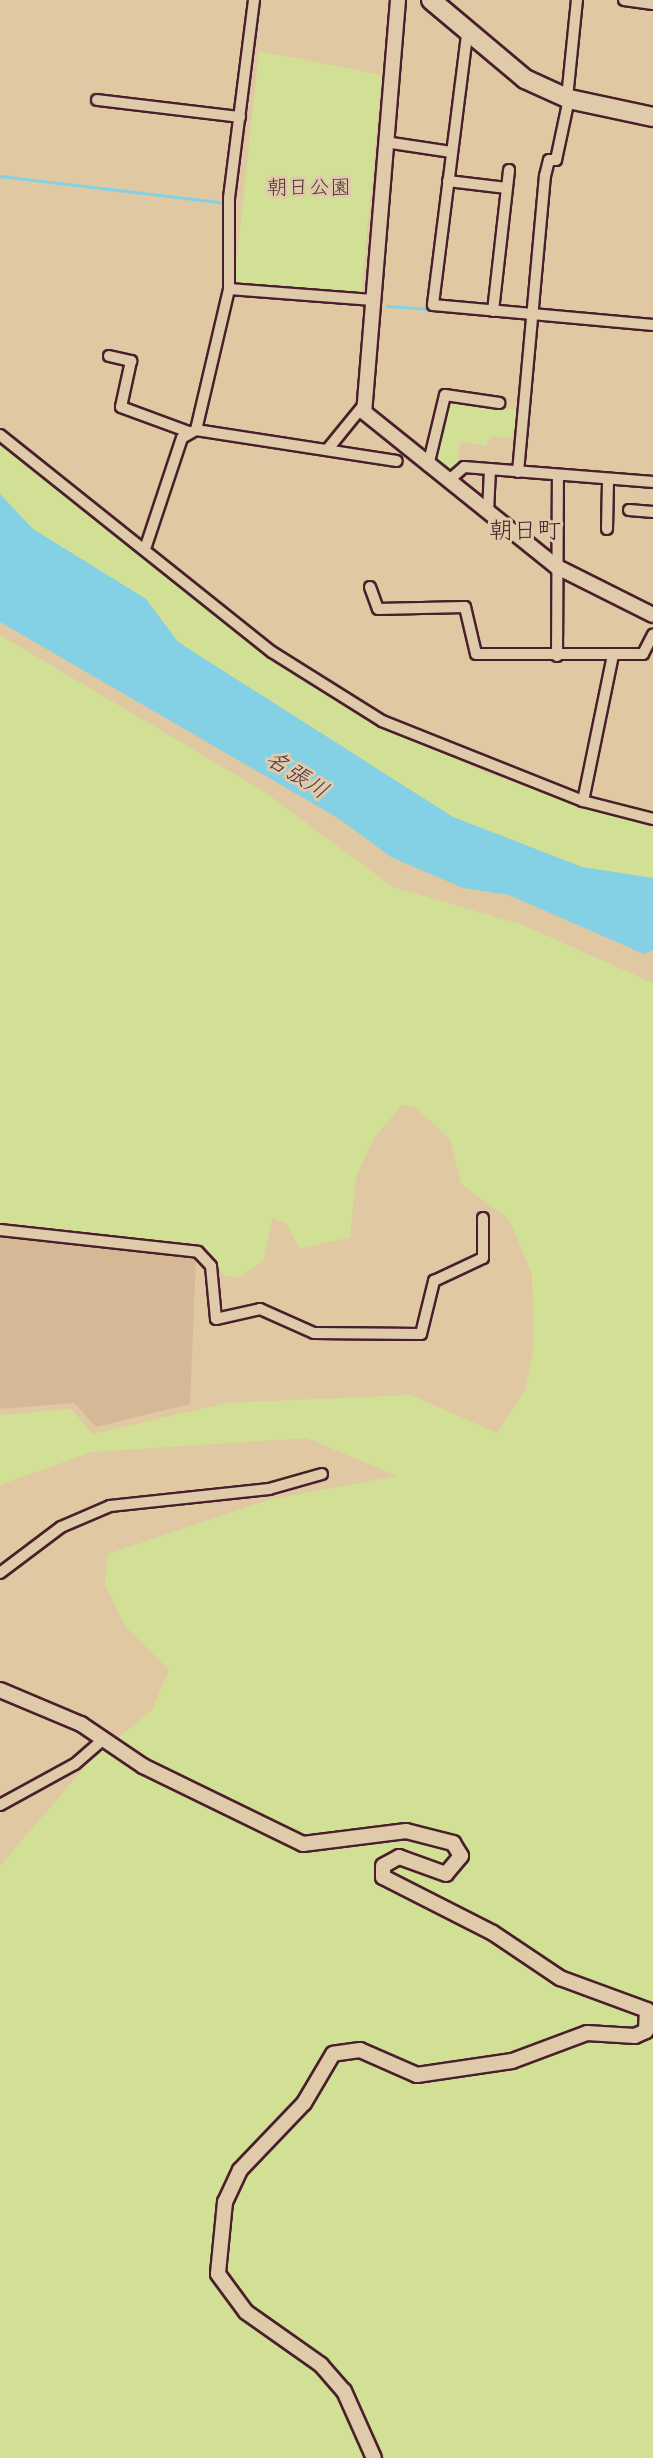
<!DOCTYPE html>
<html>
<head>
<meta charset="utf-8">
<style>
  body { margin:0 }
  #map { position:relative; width:653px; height:2458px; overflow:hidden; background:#e0c8a3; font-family:"Balsamiq Sans","Klee One",sans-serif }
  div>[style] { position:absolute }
  .built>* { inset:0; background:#d5b996 }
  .green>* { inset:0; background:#d1e094 }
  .water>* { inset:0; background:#84d0e4 }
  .stream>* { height:2.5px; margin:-1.25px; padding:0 1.25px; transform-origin:1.25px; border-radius:1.25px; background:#84d0e4 }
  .roads { filter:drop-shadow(2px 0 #4a1f2b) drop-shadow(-2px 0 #4a1f2b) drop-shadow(0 2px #4a1f2b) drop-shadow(0 -2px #4a1f2b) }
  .minor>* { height:10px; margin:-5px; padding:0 5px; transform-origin:5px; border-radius:5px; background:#dfcbaa }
  .tertiary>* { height:14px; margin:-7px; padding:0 7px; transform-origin:7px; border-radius:7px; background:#dfcbaa }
  .primary>* { height:18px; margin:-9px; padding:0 9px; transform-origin:9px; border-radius:9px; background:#dfcbaa }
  span { translate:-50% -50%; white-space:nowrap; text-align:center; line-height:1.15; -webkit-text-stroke:6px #dfcbaa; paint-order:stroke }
  .park-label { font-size:21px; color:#583236 }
  .water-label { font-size:23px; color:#50313e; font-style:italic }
  .quarter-label { font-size:24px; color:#4a1f2b }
</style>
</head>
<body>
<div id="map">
  <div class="built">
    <i style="clip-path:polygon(0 1231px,196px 1256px,190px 1404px,96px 1427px,74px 1403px,0 1409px)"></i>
  </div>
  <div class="green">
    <i style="clip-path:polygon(259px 51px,382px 75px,361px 296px,234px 285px)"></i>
    <i style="clip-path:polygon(448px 401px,521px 410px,511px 438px,493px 436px,485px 446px,460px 441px,458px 465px,445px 477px,432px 465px)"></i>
    <i style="clip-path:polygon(0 438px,297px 678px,388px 729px,490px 774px,653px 828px,653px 878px,582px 867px,453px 817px,178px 642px,146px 599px,32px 529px,0 494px)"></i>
    <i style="clip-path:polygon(0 635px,263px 791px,393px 887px,523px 925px,653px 983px,653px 2458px,0 2458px,0 1866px,90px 1761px,152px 1710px,169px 1670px,125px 1626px,105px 1585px,108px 1554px,272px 1499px,397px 1476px,307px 1438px,92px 1452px,0 1485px,0 1415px,71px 1409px,93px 1434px,227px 1403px,411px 1395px,497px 1433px,525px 1391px,534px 1348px,532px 1275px,510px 1220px,461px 1184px,450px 1139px,416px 1108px,402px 1105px,374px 1138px,356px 1177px,350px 1237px,300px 1249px,286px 1223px,272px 1218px,264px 1260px,240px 1277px,225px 1276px,207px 1251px,0 1222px)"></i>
  </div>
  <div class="water">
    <i style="clip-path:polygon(0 494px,33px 529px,146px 599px,178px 642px,453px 817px,582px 867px,653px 878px,653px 950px,644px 954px,509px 895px,463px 888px,391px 857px,338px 818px,0 622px)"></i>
  </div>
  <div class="stream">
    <i style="left:0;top:176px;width:228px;rotate:6.8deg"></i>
    <i style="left:232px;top:206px;width:54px;rotate:87.9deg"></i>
    <i style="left:387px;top:306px;width:43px;rotate:4deg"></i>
  </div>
  <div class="roads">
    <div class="minor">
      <i style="left:624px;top:0;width:29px;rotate:8deg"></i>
      <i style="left:467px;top:35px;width:272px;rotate:97.2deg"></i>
      <i style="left:433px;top:305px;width:221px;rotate:5.2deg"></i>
      <i style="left:567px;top:98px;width:99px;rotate:-84.2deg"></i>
      <i style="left:97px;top:100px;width:144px;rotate:6.8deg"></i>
      <i style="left:385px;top:142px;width:67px;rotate:8.6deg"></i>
      <i style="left:448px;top:181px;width:59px;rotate:6.8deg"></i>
      <i style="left:229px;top:289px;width:144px;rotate:4.4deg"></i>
      <i style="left:493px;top:311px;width:142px;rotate:-83.5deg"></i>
      <i style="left:109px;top:356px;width:23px;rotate:13deg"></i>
      <i style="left:131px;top:361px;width:47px;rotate:102.3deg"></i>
      <i style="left:121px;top:407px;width:72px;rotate:20.2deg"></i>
      <i style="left:196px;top:430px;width:145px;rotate:-76.8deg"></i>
      <i style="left:229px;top:289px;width:91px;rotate:-90deg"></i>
      <i style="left:229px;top:198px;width:200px;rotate:-82.8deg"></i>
      <i style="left:0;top:435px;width:348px;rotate:38.6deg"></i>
      <i style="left:272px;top:652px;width:130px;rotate:32.1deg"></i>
      <i style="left:382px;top:721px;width:216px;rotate:21.7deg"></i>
      <i style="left:583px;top:801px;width:72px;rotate:14.4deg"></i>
      <i style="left:327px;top:450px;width:55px;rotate:-50.9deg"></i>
      <i style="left:428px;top:466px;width:73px;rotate:-76.5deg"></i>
      <i style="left:445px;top:395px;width:55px;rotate:8.4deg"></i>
      <i style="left:518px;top:472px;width:297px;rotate:-84.8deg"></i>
      <i style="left:545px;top:176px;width:16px;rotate:-76deg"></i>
      <i style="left:549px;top:160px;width:7px"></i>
      <i style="left:556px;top:160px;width:62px;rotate:-78deg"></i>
      <i style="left:448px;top:481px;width:21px;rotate:-41deg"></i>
      <i style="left:464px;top:467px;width:190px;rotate:4.5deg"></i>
      <i style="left:629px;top:510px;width:24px;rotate:5deg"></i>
      <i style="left:488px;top:512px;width:43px;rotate:-87.3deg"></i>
      <i style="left:607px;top:529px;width:49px;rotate:-88.8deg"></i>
      <i style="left:146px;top:546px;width:114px;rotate:-71.6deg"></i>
      <i style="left:182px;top:438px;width:16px;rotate:-30deg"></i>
      <i style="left:196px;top:430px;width:203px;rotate:8.8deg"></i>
      <i style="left:370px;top:587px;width:23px;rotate:70deg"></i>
      <i style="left:378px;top:609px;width:87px;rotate:-1.3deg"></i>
      <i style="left:465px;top:607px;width:48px;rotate:76.8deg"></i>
      <i style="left:476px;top:654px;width:167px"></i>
      <i style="left:643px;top:654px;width:22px;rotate:-63deg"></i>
      <i style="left:557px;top:656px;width:177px;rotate:-89.7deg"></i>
      <i style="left:583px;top:801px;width:149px;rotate:-78.4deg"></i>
      <i style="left:0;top:1230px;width:199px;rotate:6.3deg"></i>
      <i style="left:198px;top:1252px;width:19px;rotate:47deg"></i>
      <i style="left:211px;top:1266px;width:53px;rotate:84.6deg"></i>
      <i style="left:216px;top:1319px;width:45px;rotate:-12.8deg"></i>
      <i style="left:260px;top:1309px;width:59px;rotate:24deg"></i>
      <i style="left:314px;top:1333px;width:107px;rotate:0.5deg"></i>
      <i style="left:421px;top:1334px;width:55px;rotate:-76.2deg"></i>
      <i style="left:434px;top:1281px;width:54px;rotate:-25.1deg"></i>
      <i style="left:483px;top:1258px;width:40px;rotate:-90deg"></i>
      <i style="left:0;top:1573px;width:76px;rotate:-37deg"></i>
      <i style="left:61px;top:1527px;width:53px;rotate:-23.2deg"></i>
      <i style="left:110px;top:1506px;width:160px;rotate:-6.1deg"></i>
      <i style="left:269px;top:1489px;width:55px;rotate:-15.8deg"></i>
      <i style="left:0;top:1805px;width:85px;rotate:-28.7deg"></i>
      <i style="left:75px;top:1764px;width:35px;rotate:-41deg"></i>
    </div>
    <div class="tertiary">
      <i style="left:398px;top:0;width:413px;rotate:94.7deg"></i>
      <i style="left:364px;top:412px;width:248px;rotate:38.8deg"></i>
      <i style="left:557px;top:567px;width:107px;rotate:26.6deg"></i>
      <i style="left:0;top:1690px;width:88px;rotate:22.8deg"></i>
      <i style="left:81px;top:1724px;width:75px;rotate:34.1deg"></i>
      <i style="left:143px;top:1766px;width:178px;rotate:26deg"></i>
      <i style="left:303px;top:1844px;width:104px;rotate:-7.2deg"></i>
      <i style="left:406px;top:1831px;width:49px;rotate:14.3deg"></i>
      <i style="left:453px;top:1843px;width:15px;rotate:58deg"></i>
      <i style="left:461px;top:1856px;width:23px;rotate:130deg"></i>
      <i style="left:446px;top:1874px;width:50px;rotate:-160.1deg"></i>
      <i style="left:399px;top:1857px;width:18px;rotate:151deg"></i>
      <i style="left:383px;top:1866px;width:11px;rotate:90deg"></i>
      <i style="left:383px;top:1877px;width:123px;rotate:27deg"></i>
      <i style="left:493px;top:1933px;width:81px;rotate:33.9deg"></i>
      <i style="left:560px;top:1978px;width:93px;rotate:20.2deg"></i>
      <i style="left:647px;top:2010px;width:21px;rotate:93deg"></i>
      <i style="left:646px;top:2031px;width:12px;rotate:156deg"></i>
      <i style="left:635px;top:2036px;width:48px;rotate:-176.4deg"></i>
      <i style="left:587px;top:2033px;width:80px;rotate:159.5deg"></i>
      <i style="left:512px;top:2061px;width:96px;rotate:171.6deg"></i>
      <i style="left:417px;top:2075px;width:62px;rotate:-156.3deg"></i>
      <i style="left:360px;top:2050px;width:27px;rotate:172deg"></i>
      <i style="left:333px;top:2054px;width:57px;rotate:120.6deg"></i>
      <i style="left:304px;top:2103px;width:93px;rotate:133.7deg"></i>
      <i style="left:240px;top:2170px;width:35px;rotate:115deg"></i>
      <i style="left:225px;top:2202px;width:72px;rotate:95.6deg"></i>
      <i style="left:218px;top:2274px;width:47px;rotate:53.6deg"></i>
      <i style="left:246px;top:2312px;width:92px;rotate:35.2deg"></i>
      <i style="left:321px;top:2365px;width:35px;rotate:49deg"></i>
      <i style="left:344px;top:2391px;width:73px;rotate:65.9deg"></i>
    </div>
    <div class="primary">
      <i style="left:431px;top:0;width:123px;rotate:40deg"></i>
      <i style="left:525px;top:79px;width:48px;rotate:24.4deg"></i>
      <i style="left:569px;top:99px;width:86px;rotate:12.1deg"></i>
    </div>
  </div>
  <div class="park-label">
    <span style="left:309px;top:188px">朝日公園</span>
  </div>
  <div class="water-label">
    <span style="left:297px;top:775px;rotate:33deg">名張川</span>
  </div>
  <div class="quarter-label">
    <span style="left:525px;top:531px">朝日町</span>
  </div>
</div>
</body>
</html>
